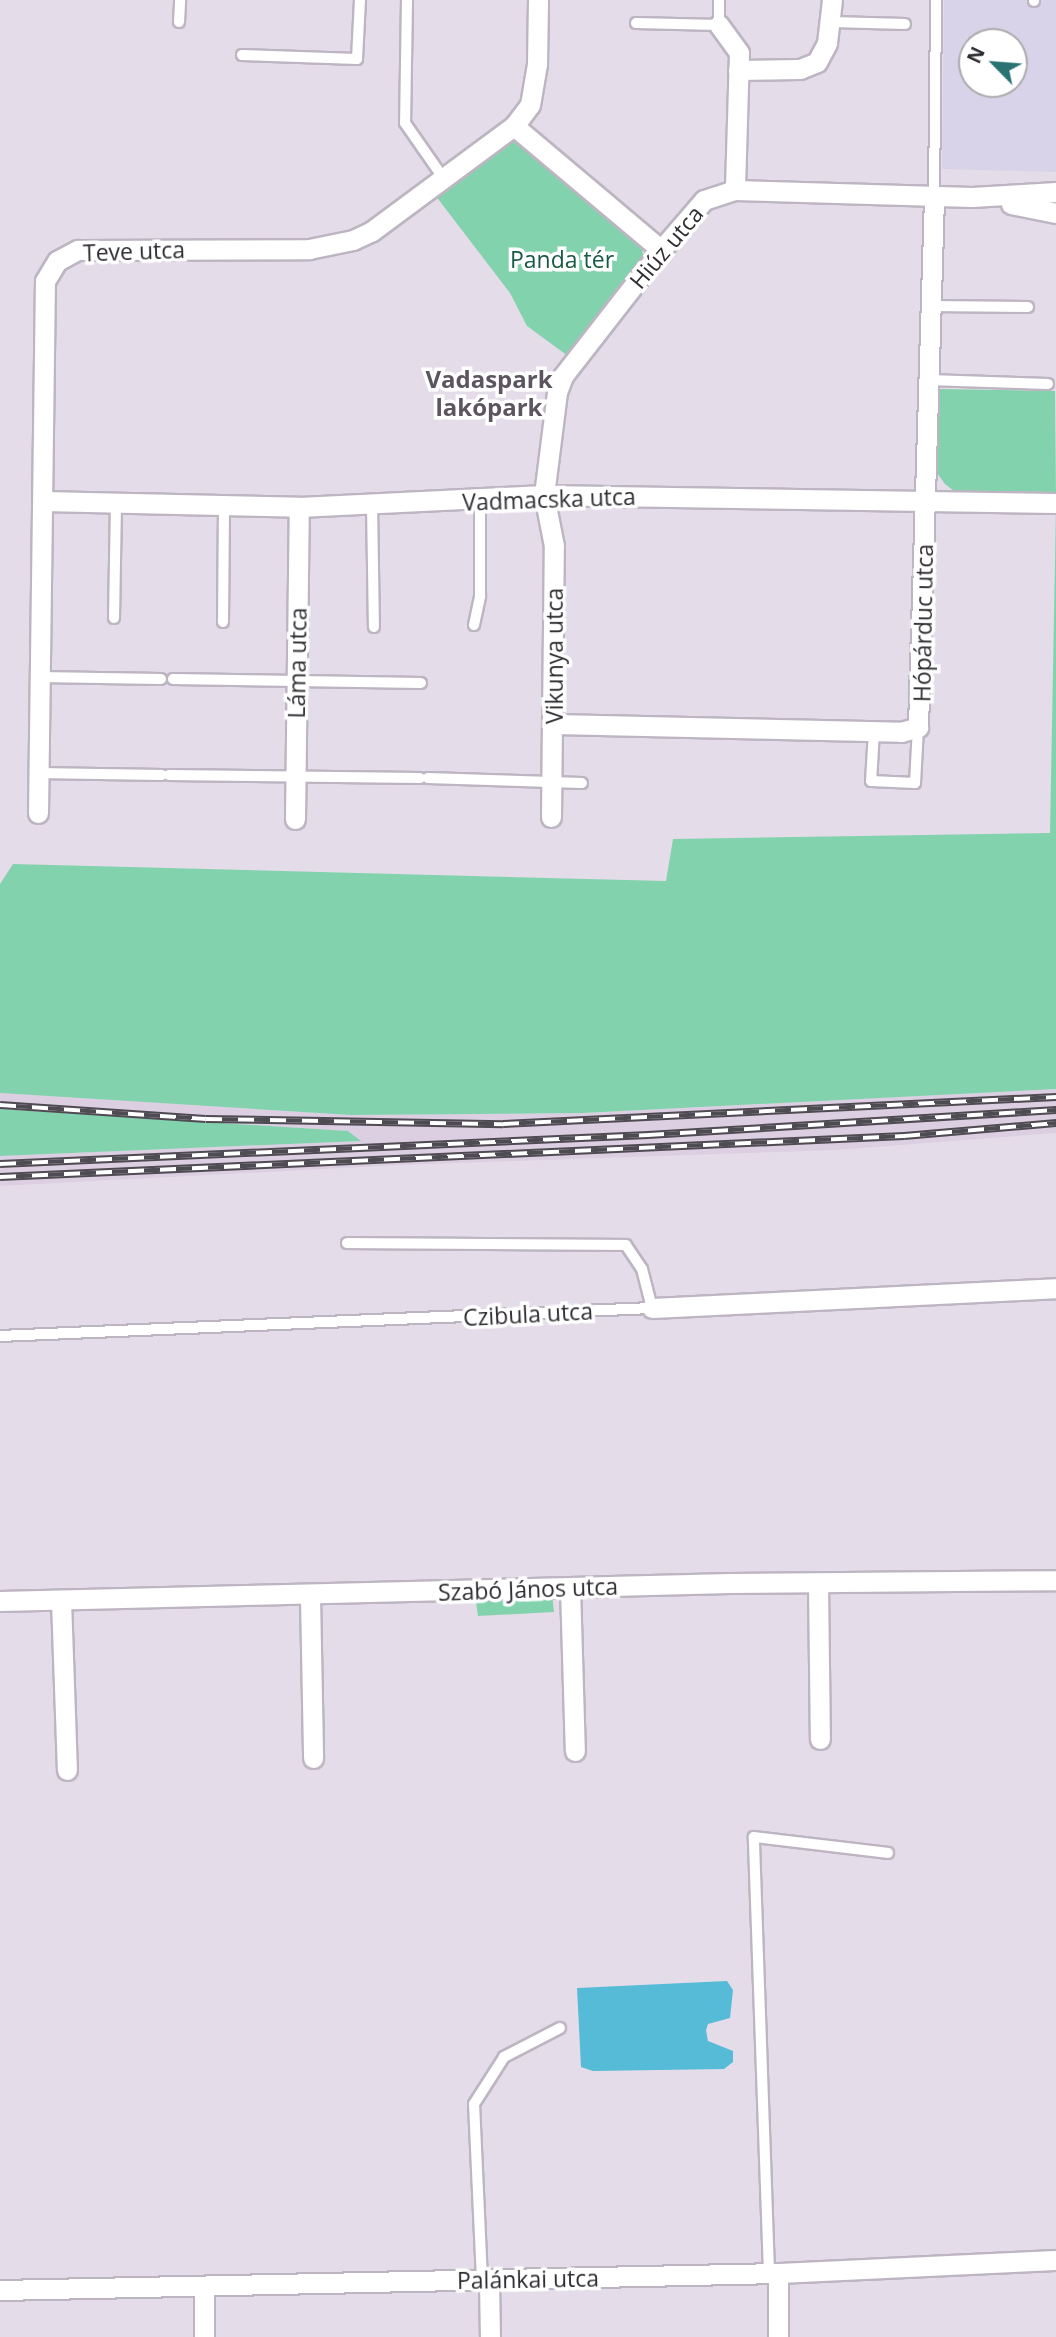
<!DOCTYPE html>
<html>
<head>
<meta charset="utf-8">
<style>
  body { margin:0 }
  #map { position:relative; width:1056px; height:2337px; overflow:hidden; background:#e5dce9; font-family:"Open Sans",sans-serif }
  div>[style] { position:absolute }
  .commercial>* { inset:0; background:#d8d3e8 }
  .built>* { inset:0; background:#dccfe2 }
  .green>* { inset:0; background:#83d2ae }
  .water>* { inset:0; background:#55bbd6 }
  .roads { filter:drop-shadow(2px 0 #beb5c2) drop-shadow(-2px 0 #beb5c2) drop-shadow(0 2px #beb5c2) drop-shadow(0 -2px #beb5c2) }
  .lane>* { height:10px; margin:-5px; padding:0 5px; transform-origin:5px; border-radius:5px; background:#fff }
  .street>* { height:19px; margin:-9.5px; padding:0 9.5px; transform-origin:9.5px; border-radius:9.5px; background:#fff }
  .rail>* { height:8px; margin-top:-4px; transform-origin:0; background:repeating-linear-gradient(90deg,#fff 0 16px,#4f4b52 0 32px); box-sizing:border-box; border-block:2px solid #4f4b52 }
  span { translate:-50% -50%; white-space:nowrap; text-align:center; line-height:1.15; -webkit-text-stroke:7px #fff; paint-order:stroke }
  .street-label { font-size:23px; color:#302d32 }
  .park-label { font-size:23px; color:#185b42 }
  .neighbourhood-label { font-size:24px; color:#5c5560; font-weight:700 }
  .north { position:absolute; left:958px; top:28px; width:70px; height:70px; box-sizing:border-box; background:#fff; border:2px solid #acabad; border-radius:50%; rotate:295deg; font-size:19px; font-weight:700; line-height:28px; text-align:center; color:#302d32 }
  .north::after { content:''; display:block; margin:auto; width:24px; height:32px; background:#297373; clip-path:polygon(50% 0,100% 100%,50% 72%,0 100%) }
</style>
</head>
<body>
<div id="map">
  <div class="commercial">
    <i style="clip-path:polygon(evenodd,944px 0,1056px 0,1056px 172px,942px 169px,944px 0,972px 42px,1014px 42px,1014px 84px,972px 84px,972px 42px)"></i>
  </div>
  <div class="built">
    <i style="clip-path:polygon(1056px 1089px,1056px 1133px,837px 1150px,399px 1165px,0 1186px,0 1156px,359px 1141px,348px 1131px,0 1109px,0 1093px,351px 1115px,583px 1113px)"></i>
  </div>
  <div class="green">
    <i style="clip-path:polygon(509px 140px,520px 144px,642px 248px,643px 256px,568px 356px,527px 326px,510px 293px,432px 191px)"></i>
    <i style="clip-path:polygon(940px 389px,1055px 391px,1056px 498px,958px 494px,945px 484px,937px 473px)"></i>
    <i style="clip-path:polygon(1056px 507px,1056px 1089px,583px 1113px,351px 1115px,0 1093px,0 884px,13px 864px,666px 881px,673px 839px,1050px 833px)"></i>
    <i style="clip-path:polygon(0 1109px,348px 1131px,361px 1141px,0 1156px)"></i>
    <i style="clip-path:polygon(552px 1594px,554px 1612px,478px 1616px,475px 1595px)"></i>
  </div>
  <div class="water">
    <i style="clip-path:polygon(727px 1981px,733px 1990px,730px 2018px,708px 2024px,706px 2030px,708px 2041px,733px 2051px,733px 2062px,724px 2069px,593px 2071px,581px 2067px,577px 1988px)"></i>
  </div>
  <div class="roads">
    <div class="lane">
      <i style="left:407px;top:0;width:123px;rotate:90.9deg"></i>
      <i style="left:405px;top:123px;width:65px;rotate:55.1deg"></i>
      <i style="left:1034px;top:1px;width:1px;rotate:-90deg"></i>
      <i style="left:179px;top:22px;width:22px;rotate:-87deg"></i>
      <i style="left:832px;top:22px;width:73px;rotate:1.6deg"></i>
      <i style="left:636px;top:23px;width:83px;rotate:1.4deg"></i>
      <i style="left:719px;top:25px;width:25px;rotate:-90deg"></i>
      <i style="left:242px;top:55px;width:115px;rotate:2deg"></i>
      <i style="left:357px;top:59px;width:59px;rotate:-87.1deg"></i>
      <i style="left:934px;top:197px;width:197px;rotate:-89.4deg"></i>
      <i style="left:931px;top:306px;width:97px;rotate:0.6deg"></i>
      <i style="left:929px;top:380px;width:119px;rotate:1.9deg"></i>
      <i style="left:372px;top:504px;width:123px;rotate:89.1deg"></i>
      <i style="left:114px;top:618px;width:115px;rotate:-89deg"></i>
      <i style="left:223px;top:622px;width:117px;rotate:-89.5deg"></i>
      <i style="left:474px;top:625px;width:30px;rotate:-78deg"></i>
      <i style="left:480px;top:596px;width:95px;rotate:-90deg"></i>
      <i style="left:39px;top:677px;width:122px;rotate:0.9deg"></i>
      <i style="left:173px;top:679px;width:248px;rotate:0.9deg"></i>
      <i style="left:874px;top:731px;width:50px;rotate:93.4deg"></i>
      <i style="left:871px;top:781px;width:44px;rotate:2.6deg"></i>
      <i style="left:915px;top:783px;width:56px;rotate:-86.9deg"></i>
      <i style="left:37px;top:773px;width:125px;rotate:0.9deg"></i>
      <i style="left:169px;top:775px;width:251px;rotate:0.7deg"></i>
      <i style="left:428px;top:778px;width:154px;rotate:1.9deg"></i>
      <i style="left:0;top:1336px;width:653px;rotate:-2.46deg"></i>
      <i style="left:652px;top:1308px;width:40px;rotate:-104.4deg"></i>
      <i style="left:642px;top:1269px;width:29px;rotate:-124deg"></i>
      <i style="left:626px;top:1245px;width:279px;rotate:-179.6deg"></i>
      <i style="left:769px;top:2273px;width:436px;rotate:-92deg"></i>
      <i style="left:754px;top:1837px;width:135px;rotate:6.8deg"></i>
      <i style="left:482px;top:2280px;width:176px;rotate:-92.6deg"></i>
      <i style="left:474px;top:2104px;width:56px;rotate:-57.4deg"></i>
      <i style="left:504px;top:2057px;width:63px;rotate:-27.4deg"></i>
    </div>
    <div class="street">
      <i style="left:719px;top:25px;width:34px;rotate:54deg"></i>
      <i style="left:739px;top:53px;width:137px;rotate:91.7deg"></i>
      <i style="left:738px;top:70px;width:62px;rotate:-0.9deg"></i>
      <i style="left:800px;top:69px;width:18px;rotate:-22deg"></i>
      <i style="left:817px;top:62px;width:21px;rotate:-62deg"></i>
      <i style="left:827px;top:43px;width:43px;rotate:-83.4deg"></i>
      <i style="left:514px;top:126px;width:192px;rotate:40.1deg"></i>
      <i style="left:1011px;top:204px;width:46px;rotate:11.3deg"></i>
      <i style="left:43px;top:501px;width:256px;rotate:1.3deg"></i>
      <i style="left:299px;top:507px;width:245px;rotate:-2.8deg"></i>
      <i style="left:544px;top:495px;width:512px;rotate:0.9deg"></i>
      <i style="left:555px;top:724px;width:346px;rotate:1.3deg"></i>
      <i style="left:901px;top:732px;width:18px;rotate:-16deg"></i>
      <i style="left:918px;top:727px;width:530px;rotate:-88.27deg"></i>
      <i style="left:38px;top:813px;width:532px;rotate:-89.25deg"></i>
      <i style="left:45px;top:281px;width:23px;rotate:-59deg"></i>
      <i style="left:57px;top:261px;width:24px;rotate:-28deg"></i>
      <i style="left:78px;top:250px;width:231px;rotate:-0.2deg"></i>
      <i style="left:309px;top:249px;width:45px;rotate:-11.6deg"></i>
      <i style="left:353px;top:240px;width:21px;rotate:-25deg"></i>
      <i style="left:372px;top:231px;width:177px;rotate:-36.5deg"></i>
      <i style="left:514px;top:126px;width:26px;rotate:-53deg"></i>
      <i style="left:530px;top:105px;width:42px;rotate:-80.3deg"></i>
      <i style="left:537px;top:64px;width:64px;rotate:-89.1deg"></i>
      <i style="left:551px;top:817px;width:271px;rotate:-89.4deg"></i>
      <i style="left:554px;top:546px;width:52px;rotate:-101.1deg"></i>
      <i style="left:544px;top:495px;width:104px;rotate:-82.8deg"></i>
      <i style="left:557px;top:392px;width:17px;rotate:-69deg"></i>
      <i style="left:563px;top:376px;width:160px;rotate:-52.1deg"></i>
      <i style="left:661px;top:250px;width:66px;rotate:-49.3deg"></i>
      <i style="left:704px;top:200px;width:33px;rotate:-18deg"></i>
      <i style="left:735px;top:190px;width:237px;rotate:1.7deg"></i>
      <i style="left:972px;top:197px;width:84px;rotate:-3.4deg"></i>
      <i style="left:295px;top:819px;width:312px;rotate:-89.3deg"></i>
      <i style="left:652px;top:1308px;width:404px;rotate:-2.8deg"></i>
      <i style="left:818px;top:1583px;width:156px;rotate:89.3deg"></i>
      <i style="left:570px;top:1587px;width:164px;rotate:88.3deg"></i>
      <i style="left:310px;top:1596px;width:162px;rotate:88.9deg"></i>
      <i style="left:61px;top:1600px;width:170px;rotate:88deg"></i>
      <i style="left:0;top:1601px;width:730px;rotate:-1.41deg"></i>
      <i style="left:730px;top:1583px;width:326px;rotate:-0.5deg"></i>
      <i style="left:489px;top:2281px;width:56px;rotate:89deg"></i>
      <i style="left:0;top:2290px;width:778px;rotate:-1.25deg"></i>
      <i style="left:778px;top:2273px;width:278px;rotate:-2.7deg"></i>
      <i style="left:204px;top:2337px;width:51px;rotate:-90deg"></i>
      <i style="left:778px;top:2337px;width:64px;rotate:-90deg"></i>
    </div>
  </div>
  <div class="rail">
    <i style="left:0;top:1105px;width:206px;rotate:3.9deg"></i>
    <i style="left:206px;top:1119px;width:297px;rotate:1deg"></i>
    <i style="left:503px;top:1124px;width:554px;rotate:-2.8deg"></i>
    <i style="left:0;top:1164px;width:649px;rotate:-2.56deg"></i>
    <i style="left:648px;top:1135px;width:409px;rotate:-3.5deg"></i>
    <i style="left:0;top:1177px;width:905px;rotate:-2.6deg"></i>
    <i style="left:904px;top:1136px;width:153px;rotate:-4.9deg"></i>
  </div>
  <div class="street-label">
    <span style="left:666px;top:247px;rotate:-50deg">Hiúz utca</span>
    <span style="left:134px;top:251px;rotate:-2deg">Teve utca</span>
    <span style="left:549px;top:499px;rotate:-2deg">Vadmacska utca</span>
    <span style="left:923px;top:623px;rotate:-89deg">Hópárduc utca</span>
    <span style="left:554px;top:656px;rotate:-90deg">Vikunya utca</span>
    <span style="left:297px;top:663px;rotate:-89deg">Láma utca</span>
    <span style="left:528px;top:1314px;rotate:-3deg">Czibula utca</span>
    <span style="left:528px;top:1589px;rotate:-2deg">Szabó János utca</span>
    <span style="left:528px;top:2279px;rotate:-1deg">Palánkai utca</span>
  </div>
  <div class="park-label">
    <span style="left:562px;top:259px">Panda tér</span>
  </div>
  <div class="neighbourhood-label">
    <span style="left:489px;top:393px">Vadaspark<br>lakópark</span>
  </div>
  <div class="north">N</div>
</div>
</body>
</html>
